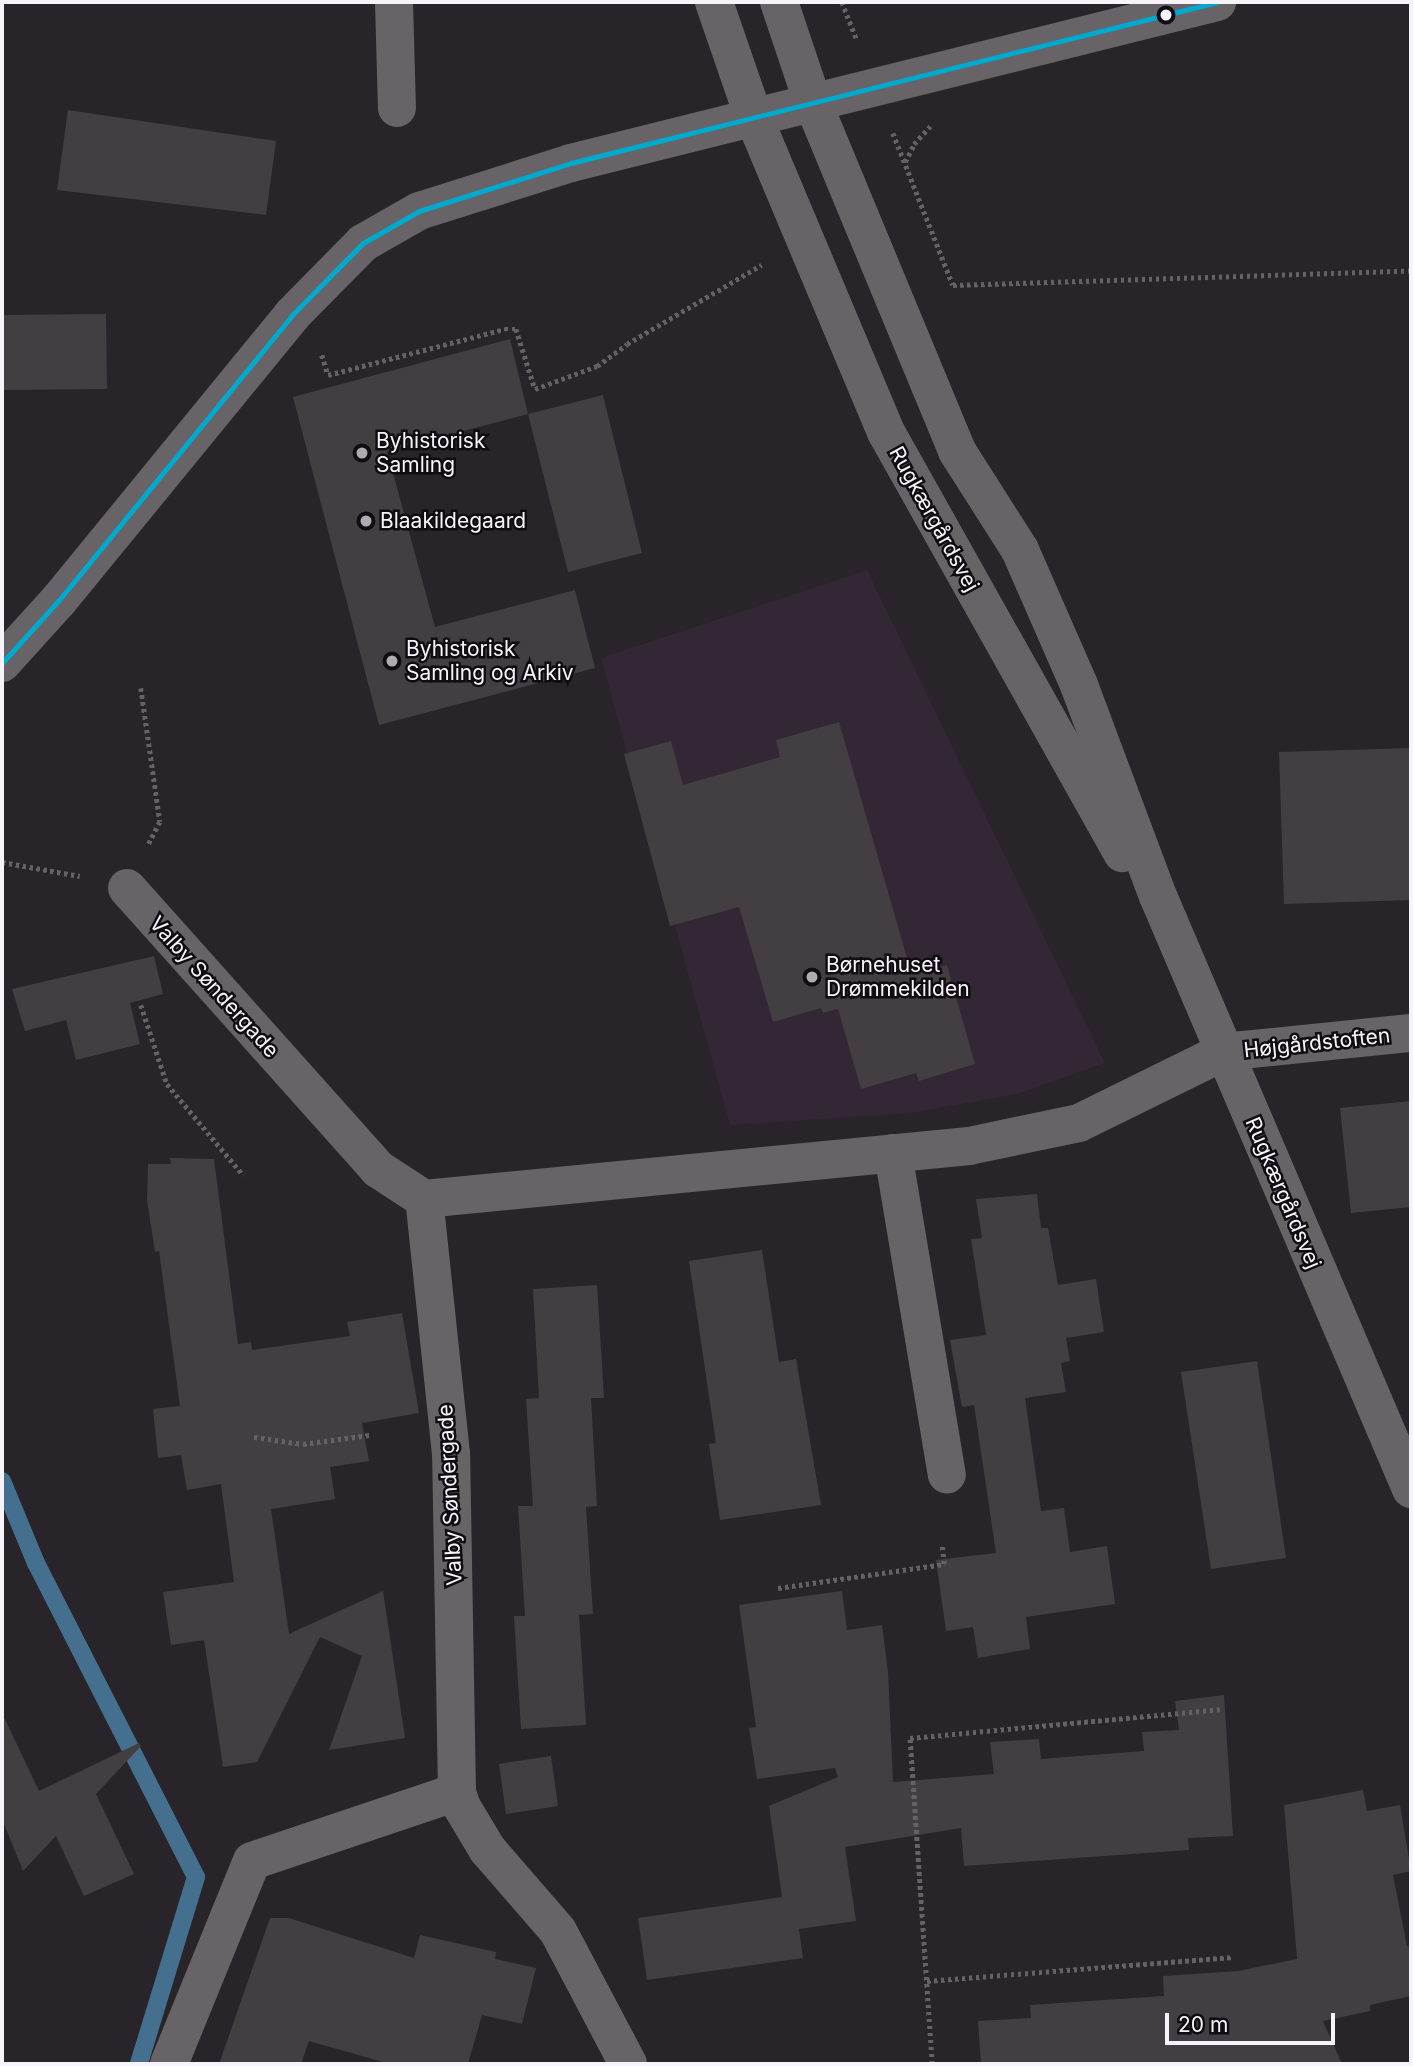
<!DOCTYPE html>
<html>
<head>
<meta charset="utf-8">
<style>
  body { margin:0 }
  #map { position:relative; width:1413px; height:2066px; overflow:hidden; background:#292429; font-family:Inter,sans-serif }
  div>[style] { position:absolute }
  .built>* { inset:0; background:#332635 }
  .stream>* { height:18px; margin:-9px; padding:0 9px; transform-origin:9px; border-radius:9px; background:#446f8f }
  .building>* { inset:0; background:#423e42 }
  .path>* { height:4.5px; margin-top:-2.25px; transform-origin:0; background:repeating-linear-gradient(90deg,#656165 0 3.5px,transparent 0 7px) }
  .minor>* { height:38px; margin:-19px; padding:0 19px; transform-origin:19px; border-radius:19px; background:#676367 }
  .bus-1>* { height:5px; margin:-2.5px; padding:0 2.5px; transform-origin:2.5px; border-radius:2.5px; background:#00a9ce }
  .dots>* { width:19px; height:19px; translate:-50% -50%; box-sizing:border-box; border:4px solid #110c11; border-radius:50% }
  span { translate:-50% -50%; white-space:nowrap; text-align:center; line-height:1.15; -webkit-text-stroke:5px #110c11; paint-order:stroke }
  .poi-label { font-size:21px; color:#f8f2fa }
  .left { translate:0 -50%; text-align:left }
  .street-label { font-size:21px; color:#f8f2fa }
  .frame { position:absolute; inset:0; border:4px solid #f8f2fa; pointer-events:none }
  .scale { position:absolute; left:1165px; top:2013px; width:170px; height:32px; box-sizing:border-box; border:4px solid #f8f2fa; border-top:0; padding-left:9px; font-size:21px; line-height:24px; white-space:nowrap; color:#f8f2fa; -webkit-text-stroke:5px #110c11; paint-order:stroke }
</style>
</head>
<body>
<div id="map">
  <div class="built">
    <i style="clip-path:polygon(867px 570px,1105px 1063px,1017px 1094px,911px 1113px,730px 1125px,601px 658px)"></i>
  </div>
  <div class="stream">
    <i style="left:2px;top:1481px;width:89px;rotate:67.5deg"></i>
    <i style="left:36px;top:1563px;width:352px;rotate:63deg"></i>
    <i style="left:196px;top:1877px;width:195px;rotate:107deg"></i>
  </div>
  <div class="building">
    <i style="clip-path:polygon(68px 110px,276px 141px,266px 215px,57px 190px)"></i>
    <i style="clip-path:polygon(106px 314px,107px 389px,2px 390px,2px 315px)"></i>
    <i style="clip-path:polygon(510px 339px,528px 414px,387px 451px,435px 627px,575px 590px,595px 668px,379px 725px,293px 397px)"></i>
    <i style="clip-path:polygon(603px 395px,642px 553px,568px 572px,528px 414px)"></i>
    <i style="clip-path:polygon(839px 722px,912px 975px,947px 965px,975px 1064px,919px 1081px,916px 1073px,861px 1089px,838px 1009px,823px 1013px,821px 1008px,773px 1022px,739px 907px,670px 926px,624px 754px,671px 741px,683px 785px,780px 757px,776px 740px)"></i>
    <i style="clip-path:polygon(1411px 748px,1411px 900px,1284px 904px,1279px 752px)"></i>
    <i style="clip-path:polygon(154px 956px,163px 994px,130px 1003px,140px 1044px,76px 1060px,66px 1020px,25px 1031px,12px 989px)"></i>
    <i style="clip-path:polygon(1411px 1101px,1411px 1207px,1351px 1213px,1340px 1108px)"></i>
    <i style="clip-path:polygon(170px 1158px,214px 1159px,238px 1344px,251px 1342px,252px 1350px,350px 1336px,347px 1322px,402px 1313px,419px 1413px,362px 1423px,369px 1461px,330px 1467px,335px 1499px,271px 1509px,289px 1634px,383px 1591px,405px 1738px,329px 1750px,362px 1656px,320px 1637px,257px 1762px,223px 1767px,204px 1640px,171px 1645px,163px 1592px,234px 1582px,221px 1484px,187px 1490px,181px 1455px,158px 1458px,153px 1409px,180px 1406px,159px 1251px,155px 1252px,147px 1200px,148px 1164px,171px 1164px)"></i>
    <i style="clip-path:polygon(1037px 1194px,1041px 1228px,1048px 1228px,1058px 1285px,1096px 1279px,1104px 1332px,1066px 1338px,1070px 1361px,1061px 1363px,1066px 1392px,1025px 1398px,1041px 1511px,1064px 1508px,1070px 1552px,1107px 1546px,1115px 1604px,1026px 1617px,1030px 1649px,978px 1658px,973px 1627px,946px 1631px,936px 1560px,996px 1553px,974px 1405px,962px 1407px,950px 1340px,986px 1335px,971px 1239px,982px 1238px,976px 1199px)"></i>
    <i style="clip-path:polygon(762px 1250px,779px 1362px,796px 1359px,821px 1505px,720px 1520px,709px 1444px,716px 1443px,689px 1261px)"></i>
    <i style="clip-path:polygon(597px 1285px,604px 1398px,591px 1398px,597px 1506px,586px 1507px,593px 1614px,579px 1615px,586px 1725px,521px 1729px,514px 1616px,525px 1616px,518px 1506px,533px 1506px,526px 1399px,539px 1398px,533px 1289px)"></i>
    <i style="clip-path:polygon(1257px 1361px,1286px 1558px,1211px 1569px,1181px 1372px)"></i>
    <i style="clip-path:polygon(842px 1591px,847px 1630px,882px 1625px,888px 1672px,893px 1782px,994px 1774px,990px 1742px,1039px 1739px,1041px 1759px,1144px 1751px,1142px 1732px,1179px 1730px,1175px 1701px,1224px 1695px,1233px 1836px,1188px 1838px,1189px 1850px,964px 1866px,961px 1828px,845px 1847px,856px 1921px,799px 1929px,803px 1958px,647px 1980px,638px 1918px,782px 1897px,769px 1806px,838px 1777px,835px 1768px,757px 1779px,749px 1728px,756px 1727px,739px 1605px)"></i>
    <i style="clip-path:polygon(2px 1713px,39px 1791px,139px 1743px,141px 1746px,96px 1794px,134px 1874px,84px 1896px,56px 1836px,23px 1871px,2px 1819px)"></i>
    <i style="clip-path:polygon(551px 1756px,558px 1806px,506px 1814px,499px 1764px)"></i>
    <i style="clip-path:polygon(1363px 1790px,1367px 1811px,1400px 1805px,1411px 1871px,1393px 1875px,1407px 1946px,1411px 1947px,1411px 1996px,1370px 2005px,1370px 2011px,1323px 2021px,1342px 2064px,981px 2064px,978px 2021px,1031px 2018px,1030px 2005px,1164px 1996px,1163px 1976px,1238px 1971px,1297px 1959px,1284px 1805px)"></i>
    <i style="clip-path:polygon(270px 1918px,289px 1918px,414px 1958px,420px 1935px,496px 1952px,495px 1959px,536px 1968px,522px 2024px,482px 2015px,468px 2064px,390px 2064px,309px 2041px,301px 2064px,219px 2064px)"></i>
  </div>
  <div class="path">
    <i style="left:842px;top:2px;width:41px;rotate:68.5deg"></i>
    <i style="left:893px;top:133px;width:163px;rotate:68.5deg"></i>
    <i style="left:953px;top:285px;width:458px;rotate:-1.8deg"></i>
    <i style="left:905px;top:162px;width:20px;rotate:-63deg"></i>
    <i style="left:914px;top:144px;width:24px;rotate:-48deg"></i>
    <i style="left:322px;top:355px;width:21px;rotate:73deg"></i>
    <i style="left:328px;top:375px;width:183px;rotate:-14.6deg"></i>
    <i style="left:505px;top:329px;width:11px"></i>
    <i style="left:516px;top:329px;width:63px;rotate:72.4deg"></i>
    <i style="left:535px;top:389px;width:66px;rotate:-20.4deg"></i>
    <i style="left:597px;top:366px;width:37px;rotate:-36deg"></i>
    <i style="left:627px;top:344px;width:156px;rotate:-30.5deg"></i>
    <i style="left:141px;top:688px;width:135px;rotate:81.9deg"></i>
    <i style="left:160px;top:822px;width:27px;rotate:117deg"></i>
    <i style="left:2px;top:862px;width:79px;rotate:10.2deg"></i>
    <i style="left:141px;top:1005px;width:83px;rotate:71.8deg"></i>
    <i style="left:167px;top:1084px;width:119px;rotate:50.1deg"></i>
    <i style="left:254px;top:1437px;width:49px;rotate:8.1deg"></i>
    <i style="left:303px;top:1444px;width:67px;rotate:-7.8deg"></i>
    <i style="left:778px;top:1588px;width:168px;rotate:-8.2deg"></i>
    <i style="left:944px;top:1564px;width:18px;rotate:-96deg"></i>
    <i style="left:927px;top:1981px;width:307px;rotate:-4.5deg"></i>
    <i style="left:932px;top:2064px;width:327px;rotate:-93.9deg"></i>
    <i style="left:910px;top:1738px;width:311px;rotate:-5.3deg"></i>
  </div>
  <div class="minor">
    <i style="left:394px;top:2px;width:106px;rotate:88.4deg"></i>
    <i style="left:714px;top:2px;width:123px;rotate:71deg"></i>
    <i style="left:754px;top:118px;width:341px;rotate:67.2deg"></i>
    <i style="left:886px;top:432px;width:483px;rotate:60.7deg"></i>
    <i style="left:779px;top:2px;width:107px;rotate:71.4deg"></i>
    <i style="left:813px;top:103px;width:377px;rotate:67.5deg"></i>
    <i style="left:957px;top:451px;width:117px;rotate:57.5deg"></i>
    <i style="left:1020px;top:550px;width:147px;rotate:66.4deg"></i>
    <i style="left:1079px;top:685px;width:225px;rotate:69.5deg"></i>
    <i style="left:1158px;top:896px;width:645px;rotate:66.89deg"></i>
    <i style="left:2px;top:663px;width:85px;rotate:-47.9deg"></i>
    <i style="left:59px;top:600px;width:368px;rotate:-50.7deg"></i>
    <i style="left:292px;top:315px;width:101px;rotate:-45.4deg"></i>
    <i style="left:363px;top:243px;width:64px;rotate:-29.7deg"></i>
    <i style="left:419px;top:211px;width:159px;rotate:-17.5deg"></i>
    <i style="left:571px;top:163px;width:666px;rotate:-13.99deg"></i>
    <i style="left:127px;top:888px;width:377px;rotate:48.2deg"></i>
    <i style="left:378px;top:1169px;width:55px;rotate:33.1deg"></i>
    <i style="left:424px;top:1199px;width:548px;rotate:-5.55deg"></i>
    <i style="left:969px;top:1146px;width:112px;rotate:-11.8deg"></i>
    <i style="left:1079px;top:1123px;width:161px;rotate:-26.2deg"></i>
    <i style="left:1223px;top:1052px;width:189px;rotate:-5.8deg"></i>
    <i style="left:893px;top:1153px;width:326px;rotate:80.5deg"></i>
    <i style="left:457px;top:1792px;width:16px;rotate:72deg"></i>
    <i style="left:462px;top:1807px;width:49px;rotate:59.2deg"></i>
    <i style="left:487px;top:1849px;width:108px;rotate:49.1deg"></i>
    <i style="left:558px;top:1931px;width:150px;rotate:62.2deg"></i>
    <i style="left:169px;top:2064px;width:219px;rotate:-67.8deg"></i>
    <i style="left:252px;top:1861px;width:216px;rotate:-18.6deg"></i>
    <i style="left:457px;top:1792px;width:338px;rotate:-91deg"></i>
    <i style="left:451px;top:1454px;width:256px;rotate:-96deg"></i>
  </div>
  <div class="bus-1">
    <i style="left:2px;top:663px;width:85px;rotate:-47.9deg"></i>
    <i style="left:59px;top:600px;width:368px;rotate:-50.7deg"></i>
    <i style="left:292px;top:315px;width:101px;rotate:-45.4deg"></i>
    <i style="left:363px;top:243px;width:64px;rotate:-29.7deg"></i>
    <i style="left:419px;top:211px;width:159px;rotate:-17.5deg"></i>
    <i style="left:571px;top:163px;width:666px;rotate:-13.99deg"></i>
  </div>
  <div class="dots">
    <i style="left:1166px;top:15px;background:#f8f2fa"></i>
    <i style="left:362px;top:453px;background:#b0aab1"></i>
    <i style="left:366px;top:521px;background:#b0aab1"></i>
    <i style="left:392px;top:661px;background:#b0aab1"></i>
    <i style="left:812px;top:977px;background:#b0aab1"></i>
  </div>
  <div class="poi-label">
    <span class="left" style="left:376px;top:453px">Byhistorisk<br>Samling</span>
    <span class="left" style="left:380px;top:521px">Blaakildegaard</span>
    <span class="left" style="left:406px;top:661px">Byhistorisk<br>Samling og Arkiv</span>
    <span class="left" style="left:826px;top:977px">Børnehuset<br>Drømmekilden</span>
  </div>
  <div class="street-label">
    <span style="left:934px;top:519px;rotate:61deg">Rugkærgårdsvej</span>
    <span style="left:214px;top:987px;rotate:48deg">Valby Søndergade</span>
    <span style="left:1317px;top:1043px;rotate:-6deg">Højgårdstoften</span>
    <span style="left:1283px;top:1193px;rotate:67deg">Rugkærgårdsvej</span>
    <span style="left:450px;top:1495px;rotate:-93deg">Valby Søndergade</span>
  </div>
  <div class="frame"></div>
  <div class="scale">20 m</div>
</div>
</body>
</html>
